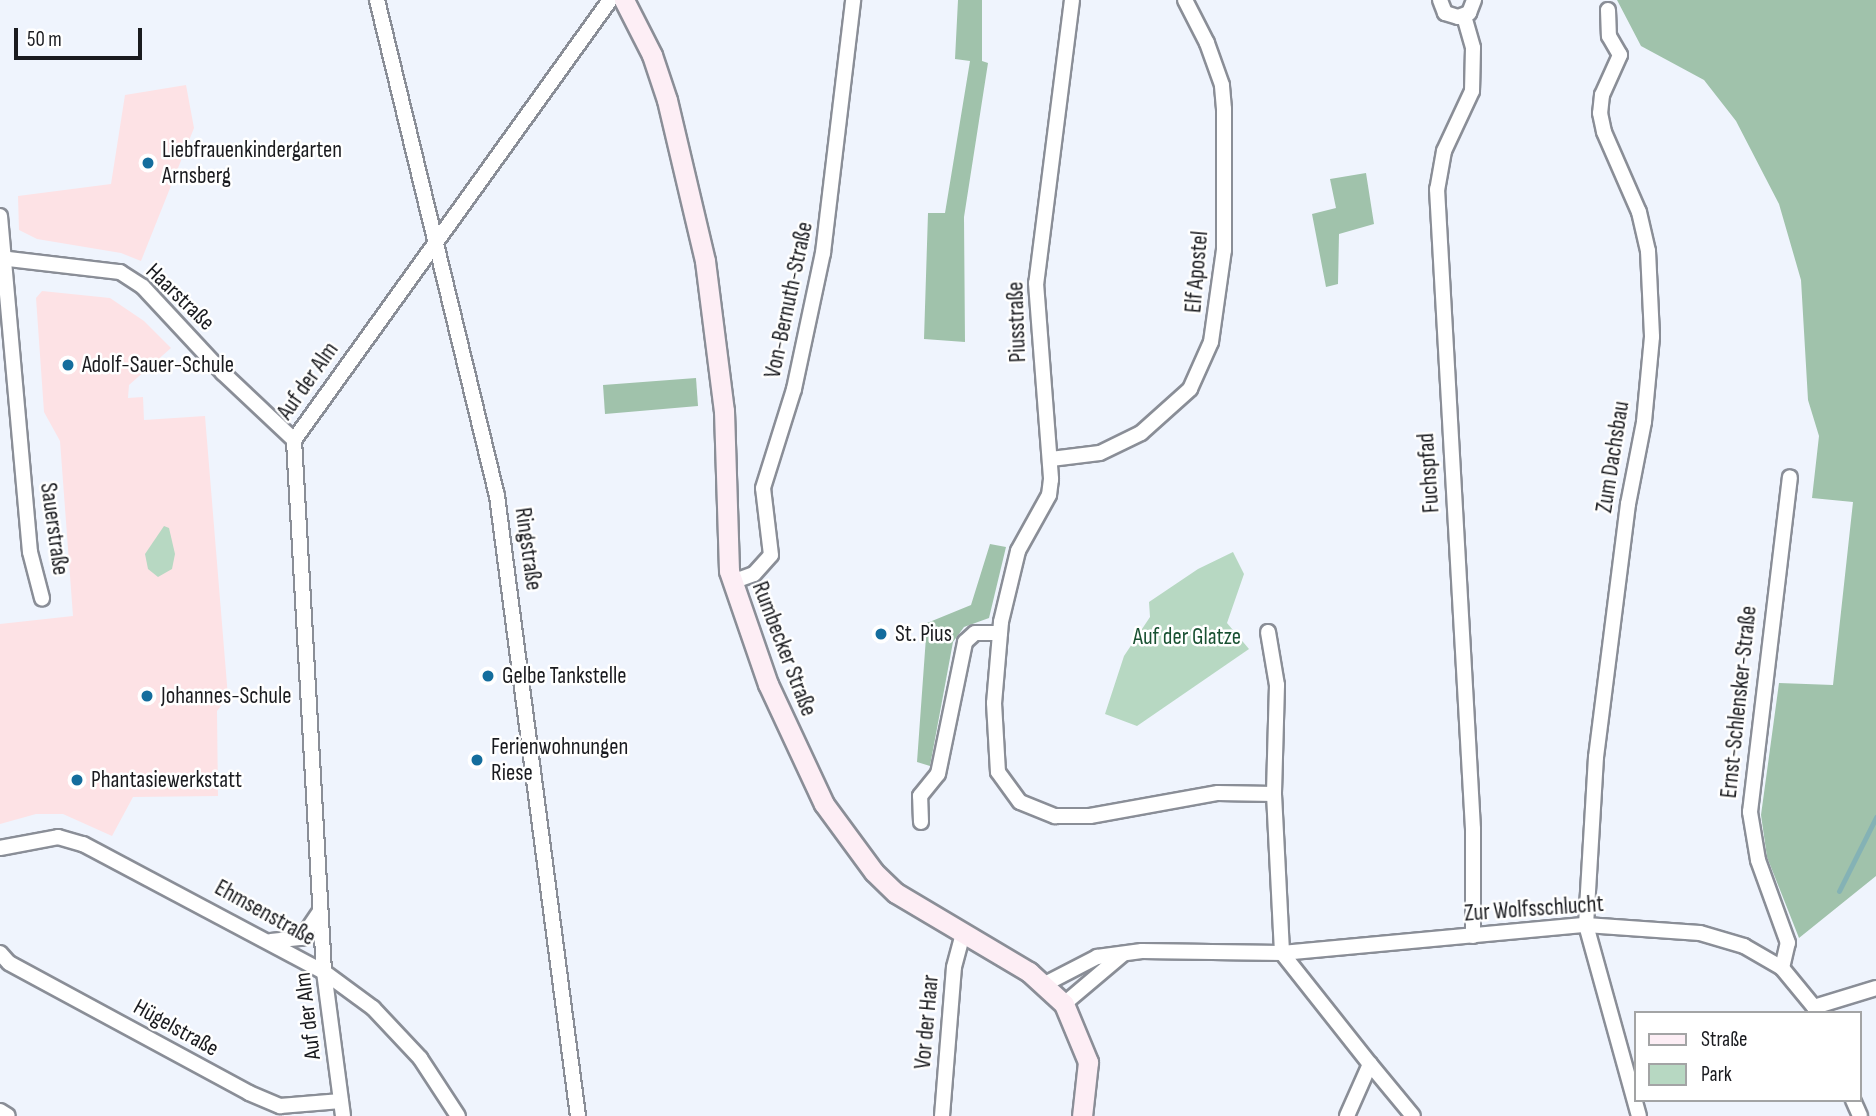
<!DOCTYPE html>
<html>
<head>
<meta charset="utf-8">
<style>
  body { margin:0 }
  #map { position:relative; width:1876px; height:1116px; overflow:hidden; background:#eff4fd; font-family:"Sofia Sans Condensed",sans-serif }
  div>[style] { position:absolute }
  .education>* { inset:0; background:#fde2e5 }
  .green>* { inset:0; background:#b7d8c2 }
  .forest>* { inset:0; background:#a0c2ab }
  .stream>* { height:5px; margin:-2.5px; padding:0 2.5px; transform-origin:2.5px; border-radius:2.5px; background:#84b2b5 }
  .roads { filter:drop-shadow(2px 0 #8a8e97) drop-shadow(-2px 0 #8a8e97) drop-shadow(0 2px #8a8e97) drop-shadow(0 -2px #8a8e97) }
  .street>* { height:14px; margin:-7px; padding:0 7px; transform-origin:7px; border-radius:7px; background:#fff }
  .secondary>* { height:19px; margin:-9.5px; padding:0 9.5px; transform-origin:9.5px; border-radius:9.5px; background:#fdeef5 }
  .dots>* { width:19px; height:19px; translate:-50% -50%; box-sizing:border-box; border:4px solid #fff; border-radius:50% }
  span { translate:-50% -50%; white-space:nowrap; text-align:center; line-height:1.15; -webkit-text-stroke:5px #fff; paint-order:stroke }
  .poi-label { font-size:23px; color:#1a1b1f }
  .left { translate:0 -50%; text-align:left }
  .street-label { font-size:23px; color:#1a1b1f }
  .park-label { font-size:23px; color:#195132 }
  .legend { position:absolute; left:1634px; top:1011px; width:228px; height:91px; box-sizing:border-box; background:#fff; border:2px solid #a3a4a5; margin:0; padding:9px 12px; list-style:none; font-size:21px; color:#1a1b1f }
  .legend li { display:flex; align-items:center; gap:14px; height:35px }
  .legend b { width:35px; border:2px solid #a3a4a5 }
  .scale { position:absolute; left:14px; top:28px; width:128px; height:32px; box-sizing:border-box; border:4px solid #1a1b1f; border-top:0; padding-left:9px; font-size:21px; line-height:24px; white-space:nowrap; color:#1a1b1f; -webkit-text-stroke:5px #fff; paint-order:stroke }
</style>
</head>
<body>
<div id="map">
  <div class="education">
    <i style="clip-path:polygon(186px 85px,194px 128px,141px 261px,121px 253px,37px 239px,19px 230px,18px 196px,111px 184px,125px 95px)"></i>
    <i style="clip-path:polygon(42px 291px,110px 298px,144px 321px,171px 348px,129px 385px,128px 398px,143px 397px,144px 420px,205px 416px,228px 697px,217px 711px,218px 796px,133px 797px,112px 836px,63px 814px,36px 814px,0 824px,0 624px,73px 616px,60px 441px,44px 412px,36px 298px)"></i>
  </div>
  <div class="green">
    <i style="clip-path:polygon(164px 526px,169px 528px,175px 554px,172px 569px,158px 577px,148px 569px,145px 554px)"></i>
    <i style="clip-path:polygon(1233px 552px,1244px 574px,1227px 623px,1249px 649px,1137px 726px,1105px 714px,1124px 656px,1150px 617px,1149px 602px,1198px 569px)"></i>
  </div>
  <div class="forest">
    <i style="clip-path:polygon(958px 0,982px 0,982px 61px,988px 63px,964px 217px,965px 342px,924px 339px,928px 213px,945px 213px,970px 61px,955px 59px)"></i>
    <i style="clip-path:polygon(1617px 0,1876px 0,1876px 876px,1799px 938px,1767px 857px,1761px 815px,1779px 683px,1833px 685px,1853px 502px,1812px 498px,1819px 436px,1808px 400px,1801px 280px,1779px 204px,1736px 121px,1704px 80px,1641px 46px)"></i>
    <i style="clip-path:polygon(1366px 173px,1374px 224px,1339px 234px,1338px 284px,1326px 287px,1312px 214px,1336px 208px,1330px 179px)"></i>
    <i style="clip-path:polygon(696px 378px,698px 406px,605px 414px,603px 385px)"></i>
    <i style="clip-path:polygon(990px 544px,1006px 547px,989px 618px,964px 627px,953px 642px,930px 766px,917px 762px,927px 623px,971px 605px)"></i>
  </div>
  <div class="stream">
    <i style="left:1839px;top:891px;width:83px;rotate:-63.4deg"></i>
  </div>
  <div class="roads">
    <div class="street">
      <i style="left:377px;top:0;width:510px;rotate:76.4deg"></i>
      <i style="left:497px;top:496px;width:625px;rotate:82.56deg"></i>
      <i style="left:1072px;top:0;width:285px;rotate:97.2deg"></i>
      <i style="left:1036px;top:283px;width:197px;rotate:85.6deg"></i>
      <i style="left:1051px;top:479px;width:16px;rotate:97deg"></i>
      <i style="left:1049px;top:495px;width:64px;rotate:119deg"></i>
      <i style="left:1018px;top:551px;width:73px;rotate:103.5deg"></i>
      <i style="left:1001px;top:622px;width:81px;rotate:94.9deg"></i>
      <i style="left:994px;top:703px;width:69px;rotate:86.7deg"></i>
      <i style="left:998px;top:772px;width:37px;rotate:54deg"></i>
      <i style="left:1020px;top:802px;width:38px;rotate:22deg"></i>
      <i style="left:1055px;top:816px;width:35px"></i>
      <i style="left:1090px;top:816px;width:130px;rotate:-10.2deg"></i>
      <i style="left:1218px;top:793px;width:56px;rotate:1deg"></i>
      <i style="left:1440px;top:0;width:14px;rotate:69deg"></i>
      <i style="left:1445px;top:13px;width:14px;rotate:17deg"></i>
      <i style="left:1458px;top:17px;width:12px;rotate:-20deg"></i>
      <i style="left:1469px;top:13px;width:14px;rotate:-69deg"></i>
      <i style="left:1608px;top:10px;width:26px;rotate:88deg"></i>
      <i style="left:1609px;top:36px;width:22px;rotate:60deg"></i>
      <i style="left:1620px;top:55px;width:44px;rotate:114.2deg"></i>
      <i style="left:1602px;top:95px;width:18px;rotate:96deg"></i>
      <i style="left:1600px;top:113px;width:19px;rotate:78deg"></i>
      <i style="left:1604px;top:132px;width:87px;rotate:66.4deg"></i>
      <i style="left:1639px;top:212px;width:40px;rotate:77deg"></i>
      <i style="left:1648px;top:251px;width:86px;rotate:87.3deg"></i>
      <i style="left:1652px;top:337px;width:85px;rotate:95.4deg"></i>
      <i style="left:1644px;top:422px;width:84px;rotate:101deg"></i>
      <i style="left:1628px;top:504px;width:255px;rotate:97.2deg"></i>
      <i style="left:1596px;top:757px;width:168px;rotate:93.4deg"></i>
      <i style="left:1586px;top:925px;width:198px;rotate:74.5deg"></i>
      <i style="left:1464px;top:16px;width:33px;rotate:74deg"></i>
      <i style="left:1473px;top:48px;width:43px;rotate:91.3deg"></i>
      <i style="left:1472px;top:91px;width:66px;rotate:115deg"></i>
      <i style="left:1444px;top:151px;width:39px;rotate:100deg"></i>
      <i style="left:1437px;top:189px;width:641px;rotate:86.78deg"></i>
      <i style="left:1473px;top:829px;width:107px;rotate:90deg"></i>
      <i style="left:0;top:216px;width:337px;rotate:84.9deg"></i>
      <i style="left:30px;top:552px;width:48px;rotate:75.4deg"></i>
      <i style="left:0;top:258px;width:121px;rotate:6.7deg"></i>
      <i style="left:120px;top:272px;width:27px;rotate:33deg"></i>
      <i style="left:143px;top:287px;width:117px;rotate:47.1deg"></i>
      <i style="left:223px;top:373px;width:98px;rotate:43.3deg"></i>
      <i style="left:1051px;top:459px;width:49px;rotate:-7deg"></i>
      <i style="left:1100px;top:453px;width:46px;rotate:-26deg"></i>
      <i style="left:1141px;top:433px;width:66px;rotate:-41.9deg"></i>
      <i style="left:1190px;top:389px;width:51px;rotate:-65.9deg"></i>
      <i style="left:1211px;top:342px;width:93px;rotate:-82deg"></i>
      <i style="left:1224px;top:250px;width:141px;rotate:-90deg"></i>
      <i style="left:1224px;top:109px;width:24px;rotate:-95deg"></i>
      <i style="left:1222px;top:85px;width:45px;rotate:-109.7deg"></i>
      <i style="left:1207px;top:43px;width:48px;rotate:-117.1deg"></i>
      <i style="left:732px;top:582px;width:23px;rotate:-20deg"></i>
      <i style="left:754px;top:574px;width:25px;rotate:-48deg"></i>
      <i style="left:771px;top:555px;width:67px;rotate:-96.8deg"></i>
      <i style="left:763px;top:488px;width:104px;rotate:-72.6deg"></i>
      <i style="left:794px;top:389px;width:139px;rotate:-78deg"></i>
      <i style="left:823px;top:253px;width:255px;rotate:-83.2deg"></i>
      <i style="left:1268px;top:632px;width:54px;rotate:80.4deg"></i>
      <i style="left:1277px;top:685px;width:109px;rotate:91.6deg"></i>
      <i style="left:1274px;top:794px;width:159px;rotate:87.1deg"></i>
      <i style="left:921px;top:822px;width:26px;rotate:-92deg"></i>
      <i style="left:920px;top:796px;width:28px;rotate:-51deg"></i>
      <i style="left:938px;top:774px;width:135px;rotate:-78.4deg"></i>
      <i style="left:965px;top:642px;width:13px;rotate:-42deg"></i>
      <i style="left:975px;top:633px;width:25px"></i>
      <i style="left:0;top:848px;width:59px;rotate:-10.7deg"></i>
      <i style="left:58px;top:837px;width:26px;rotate:16deg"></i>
      <i style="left:83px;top:844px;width:273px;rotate:28deg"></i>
      <i style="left:324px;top:972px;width:61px;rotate:36.3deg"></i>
      <i style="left:373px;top:1008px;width:69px;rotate:46.8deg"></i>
      <i style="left:420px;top:1058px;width:69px;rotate:56.8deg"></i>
      <i style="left:271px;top:941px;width:31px;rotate:-6deg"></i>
      <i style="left:302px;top:938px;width:32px;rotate:-56deg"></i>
      <i style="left:0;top:953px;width:13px;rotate:48deg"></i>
      <i style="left:9px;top:963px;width:273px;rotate:28.4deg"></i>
      <i style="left:249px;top:1093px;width:34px;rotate:23deg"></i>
      <i style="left:280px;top:1106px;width:61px;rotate:-4.7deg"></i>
      <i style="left:1282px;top:953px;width:142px;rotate:51.6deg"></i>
      <i style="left:1370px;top:1064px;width:57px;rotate:113.9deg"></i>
      <i style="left:1782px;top:968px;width:26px;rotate:-77deg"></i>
      <i style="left:1788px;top:943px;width:88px;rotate:-109.9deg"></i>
      <i style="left:1758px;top:860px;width:49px;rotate:-99.5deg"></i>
      <i style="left:1750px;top:812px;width:337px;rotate:-83.2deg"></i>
      <i style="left:1045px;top:984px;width:59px;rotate:-27.4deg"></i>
      <i style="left:1097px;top:957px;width:45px;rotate:-7.6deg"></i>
      <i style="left:1142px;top:951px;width:140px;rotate:0.8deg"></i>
      <i style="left:1282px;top:953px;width:305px;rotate:-5.3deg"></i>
      <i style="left:1586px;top:925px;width:114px;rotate:4deg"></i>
      <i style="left:1700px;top:933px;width:46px;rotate:16.5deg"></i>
      <i style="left:1744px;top:946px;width:44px;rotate:30.1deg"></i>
      <i style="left:1782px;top:968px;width:50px;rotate:50.6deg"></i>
      <i style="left:1814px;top:1007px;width:65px;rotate:-17deg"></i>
      <i style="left:1064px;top:1004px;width:76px;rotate:-40.2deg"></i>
      <i style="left:1370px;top:1064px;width:67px;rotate:50.4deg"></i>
      <i style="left:1853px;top:1100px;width:17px;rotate:66deg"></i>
      <i style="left:0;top:1111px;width:9px;rotate:32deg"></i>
      <i style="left:343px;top:1116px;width:145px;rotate:-97.5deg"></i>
      <i style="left:324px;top:972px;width:533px;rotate:-93.23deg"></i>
      <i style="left:294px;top:440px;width:542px;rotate:-54.31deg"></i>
      <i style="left:942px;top:1116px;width:149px;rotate:-85.4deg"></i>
      <i style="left:954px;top:967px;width:35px;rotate:-75deg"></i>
    </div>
    <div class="secondary">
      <i style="left:624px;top:0;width:62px;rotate:63deg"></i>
      <i style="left:652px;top:55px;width:47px;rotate:71.6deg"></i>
      <i style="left:667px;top:100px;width:165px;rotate:76.7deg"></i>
      <i style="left:705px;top:261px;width:151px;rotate:82.8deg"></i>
      <i style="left:724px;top:411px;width:160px;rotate:88.2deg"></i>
      <i style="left:729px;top:571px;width:120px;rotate:71deg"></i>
      <i style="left:768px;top:684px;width:132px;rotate:65deg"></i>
      <i style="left:824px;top:804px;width:84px;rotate:53.7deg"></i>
      <i style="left:874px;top:872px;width:30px;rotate:44deg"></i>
      <i style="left:896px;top:893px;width:155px;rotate:30.7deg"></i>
      <i style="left:1029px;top:972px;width:47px;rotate:42.4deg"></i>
      <i style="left:1064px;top:1004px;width:63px;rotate:67.5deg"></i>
      <i style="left:1088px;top:1062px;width:54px;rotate:96.3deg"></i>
    </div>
  </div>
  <div class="dots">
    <i style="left:148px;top:163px;background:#146d9d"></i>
    <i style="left:68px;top:365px;background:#146d9d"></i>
    <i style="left:881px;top:634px;background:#146d9d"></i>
    <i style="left:488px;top:676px;background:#146d9d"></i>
    <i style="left:147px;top:696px;background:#146d9d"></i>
    <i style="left:477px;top:760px;background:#146d9d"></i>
    <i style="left:77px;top:780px;background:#146d9d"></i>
  </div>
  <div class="poi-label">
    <span class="left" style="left:162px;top:163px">Liebfrauenkindergarten<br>Arnsberg</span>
    <span class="left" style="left:82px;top:365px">Adolf-Sauer-Schule</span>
    <span class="left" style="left:895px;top:634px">St. Pius</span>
    <span class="left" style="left:502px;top:676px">Gelbe Tankstelle</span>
    <span class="left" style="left:161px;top:696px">Johannes-Schule</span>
    <span class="left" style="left:491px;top:760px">Ferienwohnungen<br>Riese</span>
    <span class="left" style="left:91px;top:780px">Phantasiewerkstatt</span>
  </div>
  <div class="street-label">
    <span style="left:1197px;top:272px;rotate:-85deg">Elf Apostel</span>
    <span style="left:180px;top:297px;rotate:44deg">Haarstraße</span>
    <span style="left:789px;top:300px;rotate:-78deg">Von-Bernuth-Straße</span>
    <span style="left:1017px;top:322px;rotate:-92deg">Piusstraße</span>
    <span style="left:308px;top:381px;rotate:-55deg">Auf der Alm</span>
    <span style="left:1613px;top:457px;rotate:-81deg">Zum Dachsbau</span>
    <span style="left:1429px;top:473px;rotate:-94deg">Fuchspfad</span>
    <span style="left:54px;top:529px;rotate:82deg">Sauerstraße</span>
    <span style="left:528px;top:549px;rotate:82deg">Ringstraße</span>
    <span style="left:784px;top:649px;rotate:69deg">Rumbecker Straße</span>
    <span style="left:1739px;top:702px;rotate:-84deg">Ernst-Schlensker-Straße</span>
    <span style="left:1534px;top:909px;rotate:-4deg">Zur Wolfsschlucht</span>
    <span style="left:265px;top:913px;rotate:29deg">Ehmsenstraße</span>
    <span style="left:308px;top:1016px;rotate:-97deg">Auf der Alm</span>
    <span style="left:927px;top:1022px;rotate:-85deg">Vor der Haar</span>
    <span style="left:176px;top:1028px;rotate:29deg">Hügelstraße</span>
  </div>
  <div class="park-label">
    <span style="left:1187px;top:637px">Auf der Glatze</span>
  </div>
  <ul class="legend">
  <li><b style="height:9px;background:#fdeef5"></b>Straße</li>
  <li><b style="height:19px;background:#b7d8c2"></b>Park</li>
  </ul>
  <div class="scale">50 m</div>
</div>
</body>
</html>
